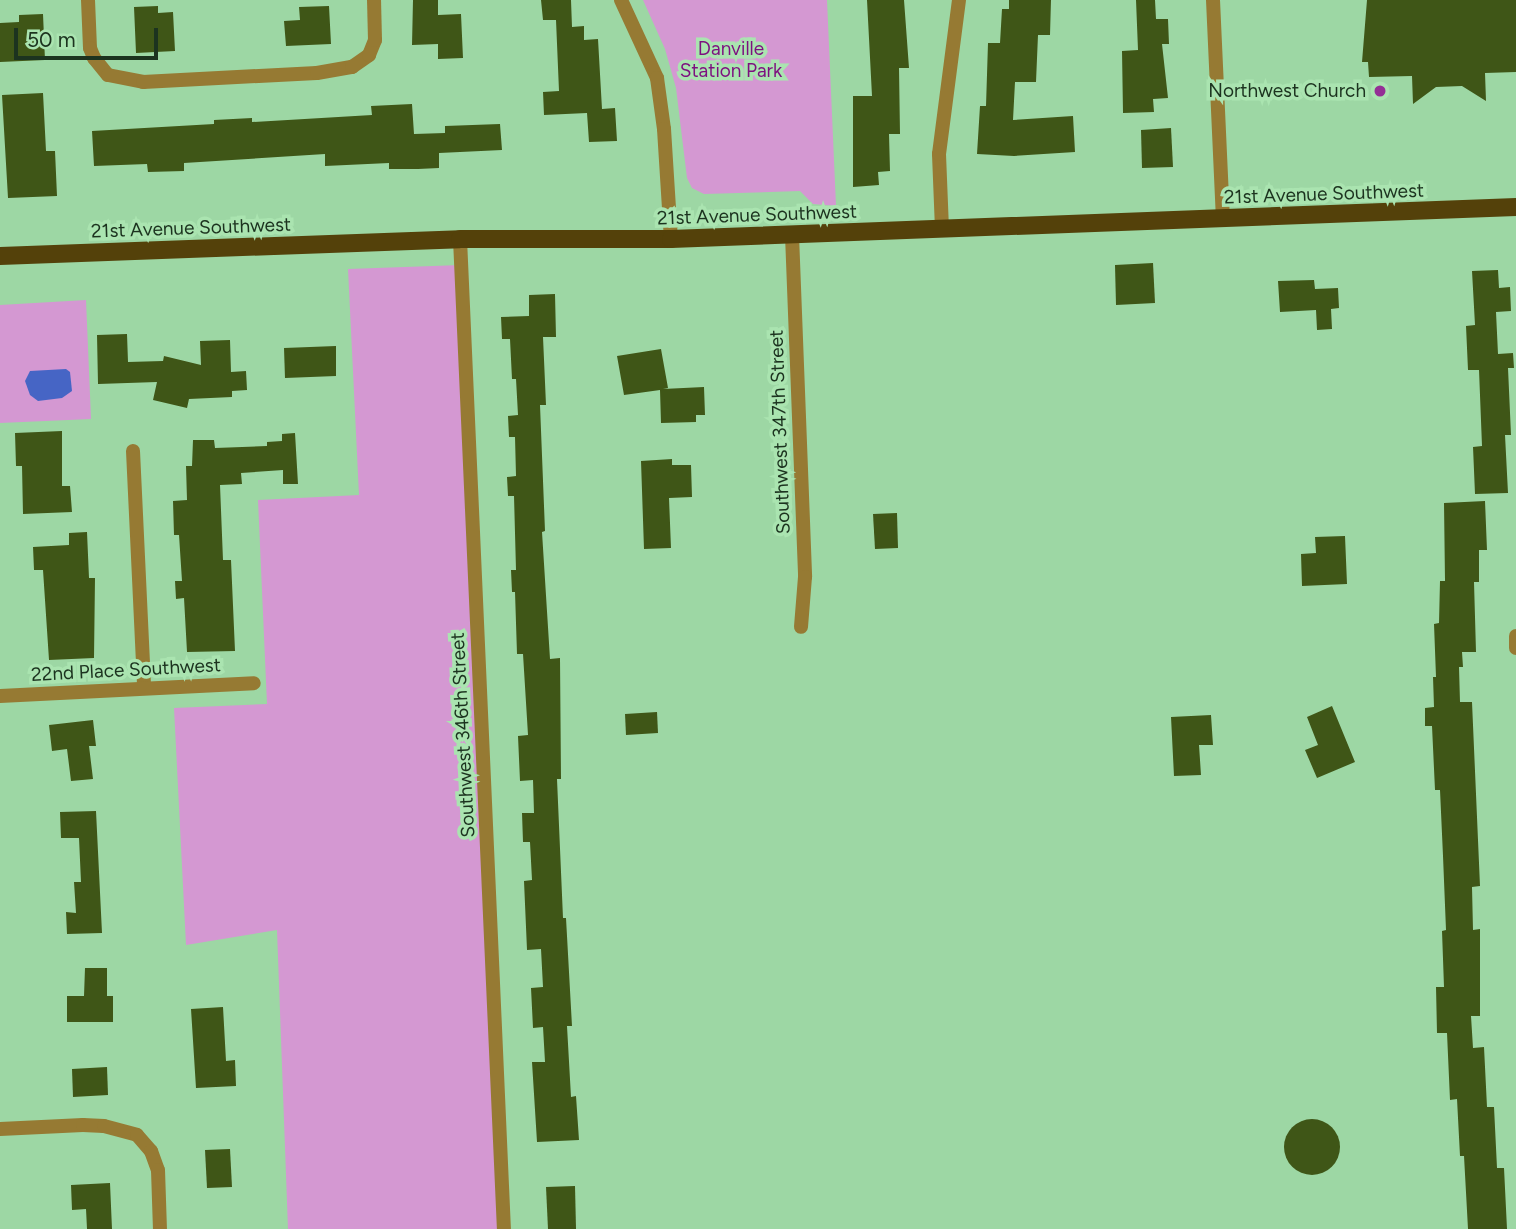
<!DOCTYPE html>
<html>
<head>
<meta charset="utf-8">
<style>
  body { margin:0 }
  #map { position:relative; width:1516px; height:1229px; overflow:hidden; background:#9dd7a4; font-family:Figtree,sans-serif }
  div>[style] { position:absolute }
  .green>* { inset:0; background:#d498d2 }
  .water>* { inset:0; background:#4665c5 }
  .building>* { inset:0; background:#3f5617 }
  .round { border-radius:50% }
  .minor>* { height:14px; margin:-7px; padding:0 7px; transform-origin:7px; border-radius:7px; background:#967a33 }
  .primary>* { height:18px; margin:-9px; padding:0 9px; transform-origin:9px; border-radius:9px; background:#54410a }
  .dots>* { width:19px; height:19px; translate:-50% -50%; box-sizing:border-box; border:4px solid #aae4b0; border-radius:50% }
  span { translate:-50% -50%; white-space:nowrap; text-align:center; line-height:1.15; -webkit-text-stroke:7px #aae4b0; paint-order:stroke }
  .park-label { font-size:19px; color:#7d0f7f }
  .poi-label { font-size:19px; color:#1c331f }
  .right { translate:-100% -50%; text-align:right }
  .street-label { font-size:19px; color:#1c331f }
  .scale { position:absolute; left:14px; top:28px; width:144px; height:32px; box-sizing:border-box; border:4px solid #1c331f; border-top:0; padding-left:9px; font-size:21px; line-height:24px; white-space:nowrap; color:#1c331f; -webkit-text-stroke:5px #aae4b0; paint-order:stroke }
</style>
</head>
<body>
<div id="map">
  <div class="green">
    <i style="clip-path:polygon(643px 0,827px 0,836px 206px,813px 204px,800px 191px,704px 194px,692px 188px,687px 178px,676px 88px,665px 49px)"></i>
    <i style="clip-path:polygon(461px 265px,504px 1229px,288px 1229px,277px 930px,186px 945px,174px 708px,267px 704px,258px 500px,359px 495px,348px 269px)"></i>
    <i style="clip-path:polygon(86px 300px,91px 419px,0 423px,0 305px)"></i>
  </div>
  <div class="water">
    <i style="clip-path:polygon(66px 369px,70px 372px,72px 391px,62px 398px,38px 401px,30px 395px,25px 381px,30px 371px)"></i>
  </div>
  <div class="building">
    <i style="clip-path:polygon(413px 0,438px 0,438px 15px,461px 14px,463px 58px,438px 59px,438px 44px,412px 45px)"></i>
    <i style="clip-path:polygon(541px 0,571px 0,572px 27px,584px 26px,584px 40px,598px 39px,602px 109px,615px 108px,617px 141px,589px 142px,587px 113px,544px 115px,543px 92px,559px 91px,556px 20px,543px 20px)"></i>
    <i style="clip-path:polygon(867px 0,904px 0,909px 68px,899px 68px,900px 134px,889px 134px,890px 171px,878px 172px,879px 185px,853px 187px,853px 96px,872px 96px)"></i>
    <i style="clip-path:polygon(1009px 0,1051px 0,1050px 35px,1038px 35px,1036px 82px,1015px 82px,1013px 120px,1073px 116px,1075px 152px,1014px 156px,977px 154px,980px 106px,986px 106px,988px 43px,1000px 43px,1002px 9px,1009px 9px)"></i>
    <i style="clip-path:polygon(1136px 0,1155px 0,1156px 19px,1168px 19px,1169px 44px,1162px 44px,1168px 98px,1153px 99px,1154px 112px,1123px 113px,1122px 51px,1138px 50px)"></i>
    <i style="clip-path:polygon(1367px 0,1516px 0,1516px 72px,1485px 73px,1486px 101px,1462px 86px,1436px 87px,1413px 104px,1412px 76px,1369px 77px,1368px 62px,1362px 62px)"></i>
    <i style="clip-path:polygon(158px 6px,158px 13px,173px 12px,175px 51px,136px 53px,134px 7px)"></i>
    <i style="clip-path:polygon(329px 6px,331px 44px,286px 46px,284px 21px,300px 20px,299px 7px)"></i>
    <i style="clip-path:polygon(43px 14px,45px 60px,0 62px,0 23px,19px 22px,19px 15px)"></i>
    <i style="clip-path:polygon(43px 93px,46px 151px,55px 151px,57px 196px,8px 198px,2px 95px)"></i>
    <i style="clip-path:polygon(412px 104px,414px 134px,445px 133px,445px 126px,500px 124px,502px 150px,439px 153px,439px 168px,418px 169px,389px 169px,389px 163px,325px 166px,325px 154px,184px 163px,184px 171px,148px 172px,147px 164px,94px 166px,92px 131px,214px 124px,214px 120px,252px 118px,252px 122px,372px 115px,371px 106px)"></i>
    <i style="clip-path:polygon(1171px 128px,1173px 167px,1142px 168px,1141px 130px)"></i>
    <i style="clip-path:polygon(1153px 263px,1155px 303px,1116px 305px,1115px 265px)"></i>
    <i style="clip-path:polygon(1498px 270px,1499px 288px,1510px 287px,1511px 311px,1496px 312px,1498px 354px,1513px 353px,1514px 368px,1508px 368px,1511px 435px,1505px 435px,1508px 493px,1475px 494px,1473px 447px,1482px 446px,1479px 370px,1468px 370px,1466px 326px,1475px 325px,1472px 271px)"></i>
    <i style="clip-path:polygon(1314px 280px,1315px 289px,1338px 288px,1339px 308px,1331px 309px,1332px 329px,1317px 330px,1316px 310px,1280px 312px,1278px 281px)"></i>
    <i style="clip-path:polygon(555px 294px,556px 337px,543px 337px,546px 405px,540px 405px,545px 531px,542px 532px,550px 659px,560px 658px,561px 779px,557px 779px,563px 918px,566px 918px,572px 1026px,567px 1026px,571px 1097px,576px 1096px,579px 1140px,537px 1142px,532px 1062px,545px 1062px,543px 1027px,533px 1028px,531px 988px,543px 987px,541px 949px,527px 950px,524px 881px,532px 880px,530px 842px,523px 842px,522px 813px,534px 813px,533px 780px,520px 781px,518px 736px,528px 735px,523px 654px,517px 654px,515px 592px,512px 592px,511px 570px,516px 570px,514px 496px,508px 496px,507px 477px,516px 476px,515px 437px,509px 437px,508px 416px,518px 415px,516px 379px,512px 379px,510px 339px,502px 339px,501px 317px,529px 316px,529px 295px)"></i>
    <i style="clip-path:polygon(127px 334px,128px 362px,163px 361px,164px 356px,201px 365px,200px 341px,230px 340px,231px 372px,246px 371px,247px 390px,232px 391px,232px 397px,189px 399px,187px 408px,153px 400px,157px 382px,98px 384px,97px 335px)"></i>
    <i style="clip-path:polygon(336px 346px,336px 376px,285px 378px,284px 348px)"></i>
    <i style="clip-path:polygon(661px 349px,668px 388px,663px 389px,704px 387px,705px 415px,696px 415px,696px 422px,661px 423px,660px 390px,624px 395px,617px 356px)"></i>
    <i style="clip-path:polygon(62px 431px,62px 486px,70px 486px,72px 512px,23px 514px,22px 466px,16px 466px,15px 433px)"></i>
    <i style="clip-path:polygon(295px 433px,298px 484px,283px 484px,283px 470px,241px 473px,242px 484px,220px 485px,223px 560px,231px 560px,235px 651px,187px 652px,184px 598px,176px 599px,175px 581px,182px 581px,179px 535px,174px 535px,173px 501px,187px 500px,186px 466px,192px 466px,193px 440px,214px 440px,215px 448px,267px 446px,267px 442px,282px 441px,282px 434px)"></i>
    <i style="clip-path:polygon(672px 459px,672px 465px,691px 465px,692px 497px,669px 498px,671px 548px,644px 549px,641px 461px)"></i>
    <i style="clip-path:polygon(1485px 501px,1487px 550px,1479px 550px,1479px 582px,1474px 582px,1476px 652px,1462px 652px,1463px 667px,1459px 667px,1460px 702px,1472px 702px,1480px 886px,1472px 887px,1473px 930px,1480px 929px,1480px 1016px,1471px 1016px,1473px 1048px,1484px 1047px,1487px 1107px,1494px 1107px,1497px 1168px,1504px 1168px,1507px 1229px,1468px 1229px,1464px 1156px,1460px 1156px,1457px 1099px,1450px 1100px,1447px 1033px,1437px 1033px,1436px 987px,1444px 987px,1442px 931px,1446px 930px,1443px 856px,1440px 790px,1435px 790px,1432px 726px,1425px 726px,1425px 708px,1434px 707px,1433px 677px,1436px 677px,1434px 624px,1439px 623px,1440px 581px,1445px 581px,1444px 503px)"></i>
    <i style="clip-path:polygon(897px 513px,898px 548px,875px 549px,873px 514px)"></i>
    <i style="clip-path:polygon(87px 532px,89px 578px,95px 578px,94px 658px,49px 660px,43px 570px,34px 570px,33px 547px,69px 545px,69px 533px)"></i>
    <i style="clip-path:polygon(1345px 536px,1347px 584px,1302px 586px,1301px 554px,1316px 553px,1315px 537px)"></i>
    <i style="clip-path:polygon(1332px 706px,1355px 762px,1317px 778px,1305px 750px,1318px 745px,1307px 717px)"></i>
    <i style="clip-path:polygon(657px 712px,658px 733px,626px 735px,625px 714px)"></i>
    <i style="clip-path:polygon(1211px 715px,1213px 745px,1199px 745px,1201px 775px,1174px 776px,1171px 717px)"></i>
    <i style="clip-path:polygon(93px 720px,96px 746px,89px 746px,93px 779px,71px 781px,67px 749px,52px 751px,49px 725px)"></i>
    <i style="clip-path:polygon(96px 811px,102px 933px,67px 934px,66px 912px,76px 913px,74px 882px,81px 882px,79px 838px,61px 838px,60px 812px)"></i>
    <i style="clip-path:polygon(85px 968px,107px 968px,107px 996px,113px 996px,113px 1022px,67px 1022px,67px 996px,84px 996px)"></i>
    <i style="clip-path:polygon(223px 1007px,226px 1061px,235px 1060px,236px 1086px,196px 1088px,191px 1009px)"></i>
    <i style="clip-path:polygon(107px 1067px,108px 1095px,73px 1097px,72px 1069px)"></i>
    <i class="round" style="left:1284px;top:1119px;width:56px;height:56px"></i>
    <i style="clip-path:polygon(230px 1149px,232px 1187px,207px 1188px,205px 1150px)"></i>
    <i style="clip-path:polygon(110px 1183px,112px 1229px,87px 1229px,86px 1209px,72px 1210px,71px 1185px)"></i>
    <i style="clip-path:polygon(575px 1186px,576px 1229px,548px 1229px,546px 1187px)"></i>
  </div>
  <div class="minor">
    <i style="left:88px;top:0;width:48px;rotate:87.6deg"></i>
    <i style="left:90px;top:48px;width:11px;rotate:68deg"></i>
    <i style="left:94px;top:58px;width:22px;rotate:51deg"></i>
    <i style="left:108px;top:75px;width:36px;rotate:11deg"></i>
    <i style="left:143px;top:82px;width:174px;rotate:-3deg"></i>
    <i style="left:317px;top:73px;width:36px;rotate:-10deg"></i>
    <i style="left:352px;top:67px;width:21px;rotate:-35deg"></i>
    <i style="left:369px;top:55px;width:16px;rotate:-68deg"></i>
    <i style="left:375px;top:40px;width:40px;rotate:-91.4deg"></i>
    <i style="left:621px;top:0;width:86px;rotate:65.2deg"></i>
    <i style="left:657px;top:78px;width:51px;rotate:82.2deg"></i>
    <i style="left:664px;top:129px;width:110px;rotate:86.4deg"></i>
    <i style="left:1213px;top:0;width:219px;rotate:87.4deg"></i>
    <i style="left:942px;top:229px;width:75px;rotate:-92.3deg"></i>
    <i style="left:939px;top:154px;width:155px;rotate:-82.6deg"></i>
    <i style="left:792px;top:235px;width:342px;rotate:87.8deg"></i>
    <i style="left:805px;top:577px;width:50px;rotate:94.6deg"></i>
    <i style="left:460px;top:239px;width:991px;rotate:87.46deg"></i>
    <i style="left:133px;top:451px;width:237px;rotate:87.3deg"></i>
    <i style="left:1516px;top:636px;width:12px;rotate:90deg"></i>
    <i style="left:0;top:696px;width:254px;rotate:-2.9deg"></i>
    <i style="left:0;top:1129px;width:83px;rotate:-2.8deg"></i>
    <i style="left:83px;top:1125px;width:21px;rotate:3deg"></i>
    <i style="left:104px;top:1126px;width:34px;rotate:15deg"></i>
    <i style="left:137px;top:1135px;width:21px;rotate:49deg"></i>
    <i style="left:151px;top:1151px;width:20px;rotate:70deg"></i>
    <i style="left:158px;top:1170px;width:59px;rotate:88.1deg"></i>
  </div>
  <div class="primary">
    <i style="left:0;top:256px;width:460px;rotate:-2.1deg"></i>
    <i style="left:460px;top:239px;width:211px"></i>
    <i style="left:671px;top:239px;width:846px;rotate:-2.17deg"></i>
  </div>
  <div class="dots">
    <i style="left:1380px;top:91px;background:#942f95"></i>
  </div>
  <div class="park-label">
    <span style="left:731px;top:60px">Danville<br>Station Park</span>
  </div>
  <div class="poi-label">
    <span class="right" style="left:1366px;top:91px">Northwest Church</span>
  </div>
  <div class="street-label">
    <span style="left:1324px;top:194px;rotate:-2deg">21st Avenue Southwest</span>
    <span style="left:757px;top:215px;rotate:-2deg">21st Avenue Southwest</span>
    <span style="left:191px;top:228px;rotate:-2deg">21st Avenue Southwest</span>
    <span style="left:780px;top:432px;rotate:-92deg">Southwest 347th Street</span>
    <span style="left:126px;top:670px;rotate:-3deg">22nd Place Southwest</span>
    <span style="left:463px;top:735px;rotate:-93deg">Southwest 346th Street</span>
  </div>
  <div class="scale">50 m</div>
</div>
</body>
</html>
